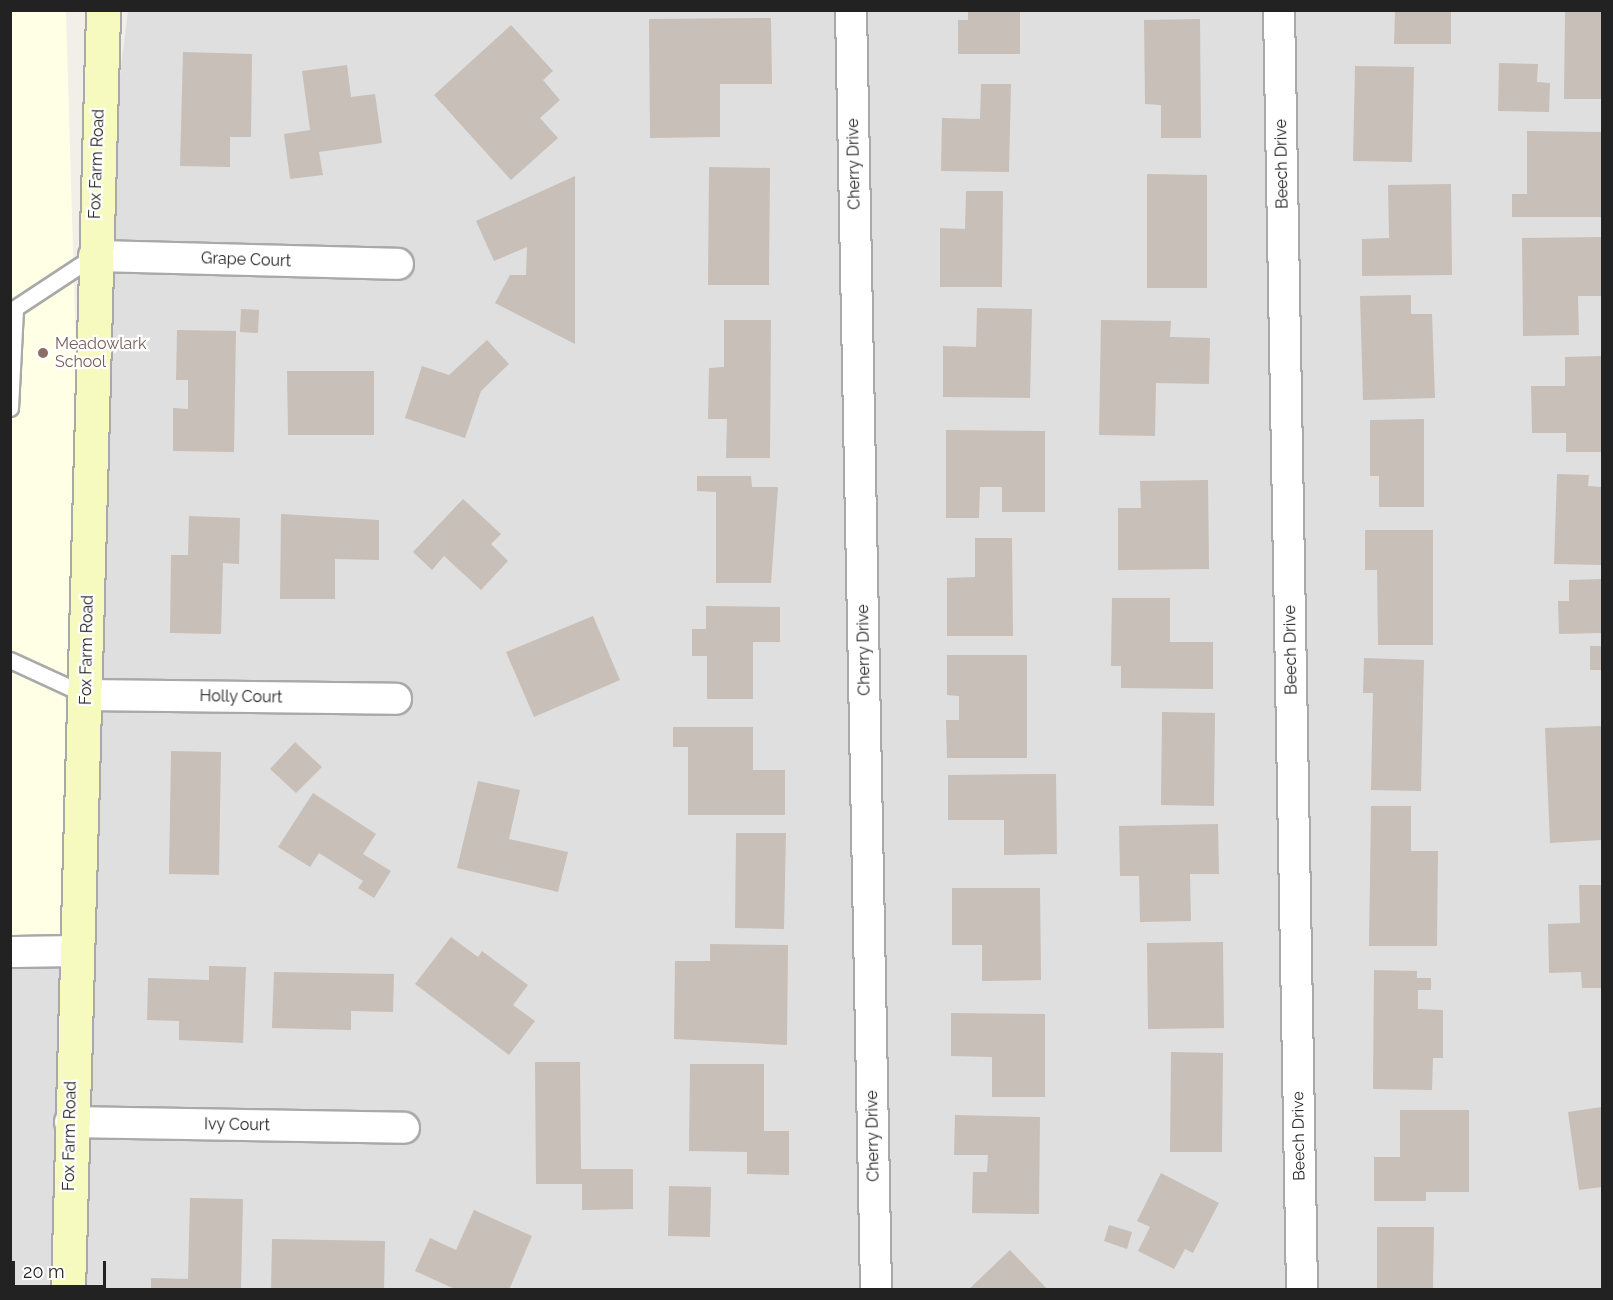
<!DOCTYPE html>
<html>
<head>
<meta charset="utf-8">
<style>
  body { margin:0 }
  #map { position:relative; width:1613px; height:1300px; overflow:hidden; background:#f2efe9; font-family:Raleway,sans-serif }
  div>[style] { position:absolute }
  .residential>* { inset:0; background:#e0dfdf }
  .education>* { inset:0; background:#ffffe5 }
  .building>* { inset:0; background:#c7bfb8 }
  .roads { filter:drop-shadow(2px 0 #a9a9a9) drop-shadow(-2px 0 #a9a9a9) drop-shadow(0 2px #a9a9a9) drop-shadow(0 -2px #a9a9a9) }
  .lane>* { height:15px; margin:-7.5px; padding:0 7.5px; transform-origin:7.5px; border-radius:7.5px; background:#fff }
  .street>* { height:30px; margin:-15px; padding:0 15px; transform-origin:15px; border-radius:15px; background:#fff }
  .secondary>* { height:33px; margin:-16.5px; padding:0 16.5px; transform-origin:16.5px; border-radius:16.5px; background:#f7fabf }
  .dots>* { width:16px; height:16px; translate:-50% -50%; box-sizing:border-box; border:3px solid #fff; border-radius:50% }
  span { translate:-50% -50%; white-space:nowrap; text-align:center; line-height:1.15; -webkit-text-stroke:4.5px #fff; paint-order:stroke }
  .street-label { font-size:16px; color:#222 }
  .education-label { font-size:16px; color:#785e54 }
  .left { translate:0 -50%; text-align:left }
  .frame { position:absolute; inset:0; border:12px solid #222; pointer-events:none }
  .scale { position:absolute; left:12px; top:1261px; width:94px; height:27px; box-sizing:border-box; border:3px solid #222; border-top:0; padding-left:8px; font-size:18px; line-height:21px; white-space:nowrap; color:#222; -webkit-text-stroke:4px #fff; paint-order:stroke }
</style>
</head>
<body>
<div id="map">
  <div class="residential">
    <i style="clip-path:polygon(128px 11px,1602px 11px,1602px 1289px,11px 1289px,10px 952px)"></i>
  </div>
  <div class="education">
    <i style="clip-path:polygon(10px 11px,66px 11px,86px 695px,77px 951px,11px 952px)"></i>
  </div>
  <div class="building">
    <i style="clip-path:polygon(968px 10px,1020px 10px,1020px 54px,958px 54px,958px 20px,968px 20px)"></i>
    <i style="clip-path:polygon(1395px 10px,1451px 10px,1451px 44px,1394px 44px)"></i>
    <i style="clip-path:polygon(1565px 11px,1602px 12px,1602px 99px,1564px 99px)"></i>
    <i style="clip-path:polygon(771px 18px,772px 84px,720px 84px,720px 137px,650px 138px,649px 19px)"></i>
    <i style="clip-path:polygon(1200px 19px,1201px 138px,1161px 138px,1161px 105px,1145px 104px,1144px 20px)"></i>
    <i style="clip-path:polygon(511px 25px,553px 71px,543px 80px,560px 100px,540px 118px,558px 138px,511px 180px,434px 95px)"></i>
    <i style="clip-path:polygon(183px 52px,252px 54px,251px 137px,230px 137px,230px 167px,180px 166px)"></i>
    <i style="clip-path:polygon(1499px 63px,1538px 64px,1537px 82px,1550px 83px,1549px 112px,1498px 111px)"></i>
    <i style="clip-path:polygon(347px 65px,351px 97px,375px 94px,382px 143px,319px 152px,323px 175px,290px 179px,284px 134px,310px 130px,302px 71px)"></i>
    <i style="clip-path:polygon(1355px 66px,1414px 67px,1412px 162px,1353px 161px)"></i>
    <i style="clip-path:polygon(981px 84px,1011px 84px,1009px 172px,941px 171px,942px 118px,980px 119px)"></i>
    <i style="clip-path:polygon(1527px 131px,1602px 132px,1602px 217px,1512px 217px,1512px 194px,1527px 194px)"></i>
    <i style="clip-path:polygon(709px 167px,770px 168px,769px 285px,708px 285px)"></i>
    <i style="clip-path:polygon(1147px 174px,1207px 175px,1207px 288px,1147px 288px)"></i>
    <i style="clip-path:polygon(575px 176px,575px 344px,495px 303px,510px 275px,526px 275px,527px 247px,494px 261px,476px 221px)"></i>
    <i style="clip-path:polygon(1451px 184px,1452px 275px,1362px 276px,1362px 239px,1389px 238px,1388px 185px)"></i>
    <i style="clip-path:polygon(966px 191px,1003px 191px,1002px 287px,940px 287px,940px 228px,965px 229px)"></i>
    <i style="clip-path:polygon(1602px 237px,1602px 296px,1578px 296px,1579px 335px,1523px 336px,1522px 238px)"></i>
    <i style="clip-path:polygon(1411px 295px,1411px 314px,1432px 314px,1435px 398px,1363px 400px,1360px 296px)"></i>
    <i style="clip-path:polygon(977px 308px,1032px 309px,1030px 398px,943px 397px,943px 346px,976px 347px)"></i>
    <i style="clip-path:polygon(241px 309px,259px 310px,258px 333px,240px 332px)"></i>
    <i style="clip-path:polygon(724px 320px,771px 320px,770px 458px,726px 458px,727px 419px,708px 419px,709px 368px,724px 367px)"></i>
    <i style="clip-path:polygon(1101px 320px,1171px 321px,1170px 337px,1210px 338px,1209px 384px,1156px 383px,1155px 436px,1099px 435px)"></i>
    <i style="clip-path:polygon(177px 330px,236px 331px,234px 452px,173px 451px,173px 408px,188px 409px,188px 380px,176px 380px)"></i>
    <i style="clip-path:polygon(487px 340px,509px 364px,481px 391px,465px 438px,405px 418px,422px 366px,449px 375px)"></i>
    <i style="clip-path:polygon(1602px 356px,1602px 452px,1566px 452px,1566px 433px,1532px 433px,1531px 386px,1565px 386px,1565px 357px)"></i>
    <i style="clip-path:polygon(287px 371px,374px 371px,374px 435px,288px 435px)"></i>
    <i style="clip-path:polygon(1424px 419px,1424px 507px,1379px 507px,1379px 476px,1370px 476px,1370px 420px)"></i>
    <i style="clip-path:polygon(946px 430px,1045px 431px,1045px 512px,1002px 512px,1002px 487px,980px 487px,979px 518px,946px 518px)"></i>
    <i style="clip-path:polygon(1557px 474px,1589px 475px,1588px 486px,1602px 487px,1602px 565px,1554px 564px)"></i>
    <i style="clip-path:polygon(697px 476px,751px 476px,752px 487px,778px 487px,771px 583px,716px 583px,716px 492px,697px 491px)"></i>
    <i style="clip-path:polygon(1208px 480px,1209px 569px,1118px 570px,1118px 508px,1141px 508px,1140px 481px)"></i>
    <i style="clip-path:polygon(463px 499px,501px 534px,491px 544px,508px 561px,481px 590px,444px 556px,432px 570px,413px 552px)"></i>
    <i style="clip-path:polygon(281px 514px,379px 520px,379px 560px,335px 559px,335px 599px,280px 599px)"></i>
    <i style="clip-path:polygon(189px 516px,240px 518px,239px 564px,223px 563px,221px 634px,170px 633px,171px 555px,188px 555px)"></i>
    <i style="clip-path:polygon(1365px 530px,1433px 530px,1433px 645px,1378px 645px,1377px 570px,1365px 570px)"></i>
    <i style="clip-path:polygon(975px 538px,1012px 538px,1013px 636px,947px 636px,947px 578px,975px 577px)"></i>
    <i style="clip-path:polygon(1602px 579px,1602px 633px,1559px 634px,1558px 601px,1569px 601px,1569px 580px)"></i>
    <i style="clip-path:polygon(1112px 598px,1170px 598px,1170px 642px,1213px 642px,1213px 689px,1121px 688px,1121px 666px,1111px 666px)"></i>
    <i style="clip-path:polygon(706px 606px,780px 607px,780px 642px,753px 642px,753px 699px,707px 699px,707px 656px,692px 656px,692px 629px,706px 629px)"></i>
    <i style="clip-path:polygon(593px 616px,620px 680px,534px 717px,506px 652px)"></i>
    <i style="clip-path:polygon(1590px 646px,1602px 646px,1602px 670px,1590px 670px)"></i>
    <i style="clip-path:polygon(947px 655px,1027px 655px,1027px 758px,947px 758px,946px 720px,959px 720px,959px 696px,947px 695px)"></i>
    <i style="clip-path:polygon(1364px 658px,1424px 660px,1421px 791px,1371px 790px,1373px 693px,1363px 693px)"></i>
    <i style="clip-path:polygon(1162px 712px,1215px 713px,1214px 806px,1161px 805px)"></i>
    <i style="clip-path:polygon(1602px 726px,1602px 840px,1550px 843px,1545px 728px)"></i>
    <i style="clip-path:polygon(673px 727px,753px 727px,753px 770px,785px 770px,785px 815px,688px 815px,688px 747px,673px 747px)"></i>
    <i style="clip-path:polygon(295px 742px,322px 767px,296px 793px,270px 769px)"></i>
    <i style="clip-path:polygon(171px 751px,221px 752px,219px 875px,169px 874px)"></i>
    <i style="clip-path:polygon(1056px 774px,1057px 854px,1004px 855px,1004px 820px,948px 820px,948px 775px)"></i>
    <i style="clip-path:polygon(478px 781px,520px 790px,509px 839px,568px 852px,558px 892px,457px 868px)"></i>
    <i style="clip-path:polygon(313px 793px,376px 834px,363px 854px,391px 871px,374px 898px,358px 888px,363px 881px,319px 853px,310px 867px,278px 847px)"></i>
    <i style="clip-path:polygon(1371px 806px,1411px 806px,1411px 851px,1438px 851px,1437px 946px,1369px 946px)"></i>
    <i style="clip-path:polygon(1218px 824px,1219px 874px,1190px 874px,1191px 921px,1140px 922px,1139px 876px,1120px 876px,1119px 826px)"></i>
    <i style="clip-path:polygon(736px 833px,786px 833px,784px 929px,735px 928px)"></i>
    <i style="clip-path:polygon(1579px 885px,1602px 885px,1602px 988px,1582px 988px,1581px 972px,1549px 973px,1548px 924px,1580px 923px)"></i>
    <i style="clip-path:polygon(952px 888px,1040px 888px,1041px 980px,982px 981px,982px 945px,952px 945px)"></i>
    <i style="clip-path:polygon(451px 937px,478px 957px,482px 951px,528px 985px,513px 1005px,535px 1021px,509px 1055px,415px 984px)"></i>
    <i style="clip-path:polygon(1223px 942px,1224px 1028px,1148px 1029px,1147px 943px)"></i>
    <i style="clip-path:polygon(710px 944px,788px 945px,787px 1045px,674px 1039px,675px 961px,710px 961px)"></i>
    <i style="clip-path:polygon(209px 966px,246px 967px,243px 1043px,179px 1040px,179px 1021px,147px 1020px,148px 978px,209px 980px)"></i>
    <i style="clip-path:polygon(1374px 970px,1417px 971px,1417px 978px,1431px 978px,1431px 990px,1418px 990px,1418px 1009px,1443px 1010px,1443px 1058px,1433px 1058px,1432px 1090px,1373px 1089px)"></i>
    <i style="clip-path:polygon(274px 972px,394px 974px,393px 1012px,351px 1011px,351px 1030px,272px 1028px)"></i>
    <i style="clip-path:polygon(951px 1013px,1045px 1014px,1045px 1097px,992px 1097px,992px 1057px,951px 1056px)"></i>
    <i style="clip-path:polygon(1171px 1052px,1223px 1053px,1222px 1152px,1170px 1152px)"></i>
    <i style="clip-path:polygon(535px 1062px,580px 1062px,581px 1169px,633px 1169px,633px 1209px,582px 1210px,582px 1184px,536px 1184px)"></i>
    <i style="clip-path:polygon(690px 1064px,764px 1064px,764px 1131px,789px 1131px,789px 1175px,747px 1174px,747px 1152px,689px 1151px)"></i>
    <i style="clip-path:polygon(1602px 1107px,1602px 1187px,1579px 1190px,1568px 1112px)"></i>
    <i style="clip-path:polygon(1400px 1110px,1469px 1110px,1469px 1192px,1426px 1192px,1426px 1201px,1374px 1201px,1374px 1157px,1400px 1157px)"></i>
    <i style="clip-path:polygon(955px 1115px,1040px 1117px,1039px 1214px,972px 1213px,973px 1172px,987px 1172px,988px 1155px,954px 1155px)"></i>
    <i style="clip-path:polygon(1161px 1173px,1219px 1203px,1193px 1253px,1185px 1249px,1174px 1269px,1138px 1251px,1150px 1227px,1137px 1221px)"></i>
    <i style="clip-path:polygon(669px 1186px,711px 1187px,710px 1237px,668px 1236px)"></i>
    <i style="clip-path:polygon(190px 1198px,243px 1199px,241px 1290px,151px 1290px,151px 1278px,188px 1279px)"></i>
    <i style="clip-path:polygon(474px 1210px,532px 1236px,509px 1290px,457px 1290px,415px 1271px,430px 1238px,456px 1250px)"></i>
    <i style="clip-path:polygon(1109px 1225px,1132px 1232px,1127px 1249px,1104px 1241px)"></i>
    <i style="clip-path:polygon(1377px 1227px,1434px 1227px,1433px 1290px,1377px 1290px)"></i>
    <i style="clip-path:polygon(272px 1239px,385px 1241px,384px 1290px,271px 1290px)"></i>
    <i style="clip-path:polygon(1010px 1250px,1048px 1290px,968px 1290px)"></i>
  </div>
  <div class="roads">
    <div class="lane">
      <i style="left:10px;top:408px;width:100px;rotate:-87.1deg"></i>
      <i style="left:15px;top:308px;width:95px;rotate:-33.4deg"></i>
      <i style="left:10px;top:660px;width:84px;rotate:24.7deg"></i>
    </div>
    <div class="street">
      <i style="left:851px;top:10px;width:1280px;rotate:88.88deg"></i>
      <i style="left:1279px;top:10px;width:1280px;rotate:88.97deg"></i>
      <i style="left:94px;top:256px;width:304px;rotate:1.5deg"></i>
      <i style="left:86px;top:695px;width:310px;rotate:0.7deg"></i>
      <i style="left:10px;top:952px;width:67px;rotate:-0.9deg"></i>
      <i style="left:70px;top:1122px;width:334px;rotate:1deg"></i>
    </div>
    <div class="secondary">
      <i style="left:68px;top:1290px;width:1280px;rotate:-88.43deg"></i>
    </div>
  </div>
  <div class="dots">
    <i style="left:43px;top:353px;background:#8d6e63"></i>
  </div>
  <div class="street-label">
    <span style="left:97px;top:164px;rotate:-88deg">Fox Farm Road</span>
    <span style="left:854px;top:164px;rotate:-91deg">Cherry Drive</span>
    <span style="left:1282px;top:164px;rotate:-91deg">Beech Drive</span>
    <span style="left:246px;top:260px;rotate:2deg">Grape Court</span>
    <span style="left:87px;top:650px;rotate:-89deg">Fox Farm Road</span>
    <span style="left:864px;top:650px;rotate:-91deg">Cherry Drive</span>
    <span style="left:1291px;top:650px;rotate:-91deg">Beech Drive</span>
    <span style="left:241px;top:697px;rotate:1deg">Holly Court</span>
    <span style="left:237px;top:1125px;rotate:1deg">Ivy Court</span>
    <span style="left:70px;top:1136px;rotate:-89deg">Fox Farm Road</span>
    <span style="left:873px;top:1136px;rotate:-91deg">Cherry Drive</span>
    <span style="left:1299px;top:1136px;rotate:-91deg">Beech Drive</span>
  </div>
  <div class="education-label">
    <span class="left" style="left:55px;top:353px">Meadowlark<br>School</span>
  </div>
  <div class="frame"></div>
  <div class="scale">20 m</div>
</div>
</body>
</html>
